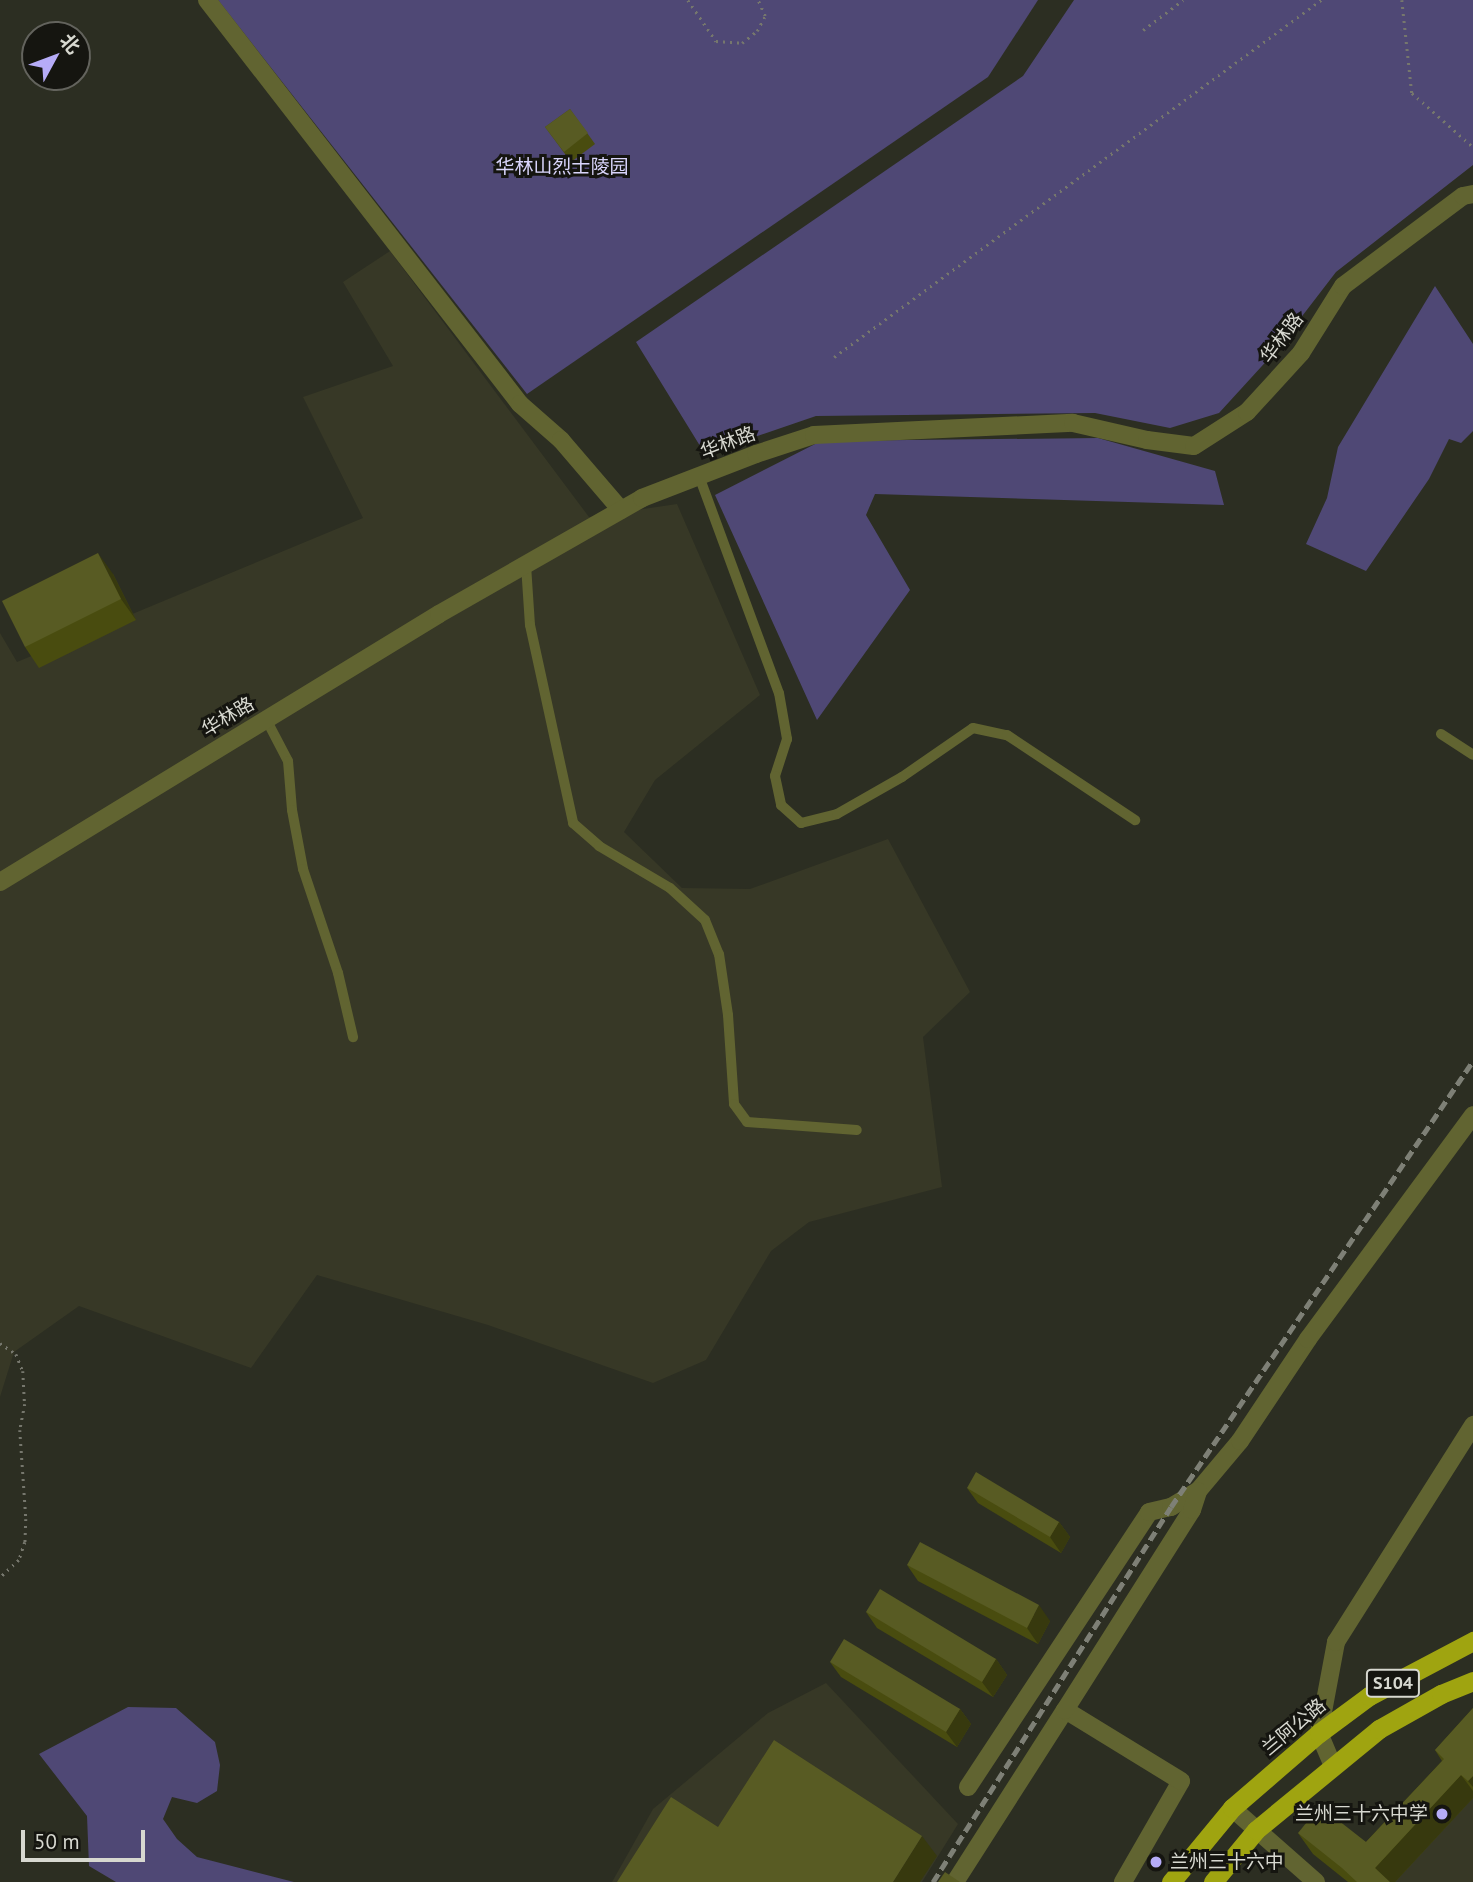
<!DOCTYPE html>
<html>
<head>
<meta charset="utf-8">
<style>
  body { margin:0 }
  #map { position:relative; width:1473px; height:1882px; overflow:hidden; background:#2c2e22; font-family:"PT Sans","Noto Sans SC",sans-serif }
  div>[style] { position:absolute }
  .built>* { inset:0; background:#373826 }
  .green>* { inset:0; background:#4f4875 }
  .path>* { height:2.5px; margin-top:-1.25px; transform-origin:0; background:repeating-linear-gradient(90deg,#76776d 0 2px,transparent 0 7px) }
  .service>* { height:10px; margin:-5px; padding:0 5px; transform-origin:5px; border-radius:5px; background:#616431 }
  .minor>* { height:18px; margin:-9px; padding:0 9px; transform-origin:9px; border-radius:9px; background:#616431 }
  .tertiary>* { height:18px; margin:-9px; padding:0 9px; transform-origin:9px; border-radius:9px; background:#616431 }
  .trunk>* { height:19px; margin:-9.5px; padding:0 9.5px; transform-origin:9.5px; border-radius:9.5px; background:#9fa410 }
  .rail>* { height:5px; margin-top:-2.5px; transform-origin:0; background:repeating-linear-gradient(90deg,#7e8076 0 10px,transparent 0 15px) }
  .wall>* { inset:0; background:#494c0f }
  .shaded-wall>* { inset:0; background:#37390e }
  .building>* { inset:0; background:#585b23 }
  .dots>* { width:19px; height:19px; translate:-50% -50%; box-sizing:border-box; border:4px solid #151510; border-radius:50% }
  span { translate:-50% -50%; white-space:nowrap; text-align:center; line-height:1.15; -webkit-text-stroke:6px #151510; paint-order:stroke }
  .shield-label span { padding:2px 5px; background:#151510; border:2px solid; border-radius:5px; -webkit-text-stroke-width:0 }
  .shield-label { font-size:18px; color:#d7d8d0; font-weight:700 }
  .park-label { font-size:19px; color:#d9d5fb }
  .street-label { font-size:19px; color:#d7d8d0 }
  .poi-label { font-size:19px; color:#d7d8d0 }
  .right { translate:-100% -50%; text-align:right }
  .left { translate:0 -50%; text-align:left }
  .north { position:absolute; left:21px; top:21px; width:70px; height:70px; box-sizing:border-box; background:#151510; border:2px solid #63635d; border-radius:50%; rotate:49deg; font-size:19px; font-weight:700; line-height:28px; text-align:center; color:#d7d8d0 }
  .north::after { content:''; display:block; margin:auto; width:24px; height:32px; background:#b6acf8; clip-path:polygon(50% 0,100% 100%,50% 72%,0 100%) }
  .scale { position:absolute; left:21px; top:1830px; width:124px; height:32px; box-sizing:border-box; border:4px solid #d7d8d0; border-top:0; padding-left:9px; font-size:21px; line-height:24px; white-space:nowrap; color:#d7d8d0; -webkit-text-stroke:5px #151510; paint-order:stroke }
</style>
</head>
<body>
<div id="map">
  <div class="built">
    <i style="clip-path:polygon(390px 251px,589px 517px,677px 504px,760px 695px,655px 780px,624px 832px,682px 888px,750px 889px,888px 839px,970px 992px,923px 1037px,942px 1187px,809px 1222px,771px 1251px,706px 1360px,653px 1383px,488px 1325px,317px 1275px,251px 1368px,79px 1306px,14px 1352px,0 1397px,0 633px,17px 662px,363px 518px,303px 397px,393px 366px,343px 282px)"></i>
    <i style="clip-path:polygon(826px 1683px,958px 1824px,922px 1882px,612px 1882px,653px 1809px,768px 1713px)"></i>
    <i style="clip-path:polygon(1473px 1746px,1473px 1882px,1349px 1882px)"></i>
  </div>
  <div class="green">
    <i style="clip-path:polygon(218px 0,1038px 0,988px 77px,527px 394px)"></i>
    <i style="clip-path:polygon(1074px 0,1473px 0,1473px 165px,1336px 272px,1273px 354px,1219px 413px,1170px 428px,1095px 413px,816px 416px,705px 454px,636px 342px,1023px 76px)"></i>
    <i style="clip-path:polygon(1435px 286px,1473px 344px,1473px 431px,1461px 443px,1449px 439px,1429px 479px,1366px 571px,1306px 544px,1327px 498px,1338px 447px)"></i>
    <i style="clip-path:polygon(1098px 438px,1215px 471px,1224px 505px,875px 494px,866px 515px,910px 590px,817px 720px,715px 495px,821px 441px)"></i>
    <i style="clip-path:polygon(128px 1707px,176px 1708px,215px 1742px,220px 1765px,217px 1791px,197px 1803px,172px 1797px,163px 1819px,177px 1839px,197px 1857px,294px 1882px,116px 1882px,89px 1866px,87px 1816px,39px 1754px)"></i>
  </div>
  <div class="path">
    <i style="left:688px;top:0;width:50px;rotate:55.7deg"></i>
    <i style="left:716px;top:41px;width:26px;rotate:4deg"></i>
    <i style="left:742px;top:43px;width:19px;rotate:-39deg"></i>
    <i style="left:757px;top:31px;width:17px;rotate:-62deg"></i>
    <i style="left:765px;top:16px;width:17px;rotate:-114deg"></i>
    <i style="left:1402px;top:0;width:94px;rotate:83.9deg"></i>
    <i style="left:1412px;top:93px;width:81px;rotate:41.5deg"></i>
    <i style="left:1143px;top:30px;width:50px;rotate:-36.9deg"></i>
    <i style="left:834px;top:357px;width:604px;rotate:-36.24deg"></i>
    <i style="left:0;top:1343px;width:19px;rotate:35deg"></i>
    <i style="left:16px;top:1354px;width:18px;rotate:68deg"></i>
    <i style="left:23px;top:1371px;width:33px;rotate:87deg"></i>
    <i style="left:25px;top:1404px;width:26px;rotate:101deg"></i>
    <i style="left:20px;top:1430px;width:89px;rotate:86.1deg"></i>
    <i style="left:26px;top:1519px;width:23px;rotate:92deg"></i>
    <i style="left:25px;top:1542px;width:19px;rotate:108deg"></i>
    <i style="left:19px;top:1560px;width:26px;rotate:137deg"></i>
  </div>
  <div class="service">
    <i style="left:699px;top:476px;width:231px;rotate:69.8deg"></i>
    <i style="left:779px;top:693px;width:47px;rotate:80.1deg"></i>
    <i style="left:787px;top:739px;width:39px;rotate:108deg"></i>
    <i style="left:775px;top:776px;width:30px;rotate:78deg"></i>
    <i style="left:781px;top:805px;width:27px;rotate:42deg"></i>
    <i style="left:801px;top:823px;width:37px;rotate:-14deg"></i>
    <i style="left:837px;top:814px;width:75px;rotate:-29.6deg"></i>
    <i style="left:902px;top:777px;width:86px;rotate:-34.6deg"></i>
    <i style="left:973px;top:728px;width:35px;rotate:12deg"></i>
    <i style="left:1007px;top:735px;width:154px;rotate:33.6deg"></i>
    <i style="left:526px;top:565px;width:60px;rotate:86.2deg"></i>
    <i style="left:530px;top:625px;width:203px;rotate:77.7deg"></i>
    <i style="left:573px;top:823px;width:35px;rotate:41deg"></i>
    <i style="left:599px;top:846px;width:82px;rotate:30.6deg"></i>
    <i style="left:670px;top:888px;width:47px;rotate:42.4deg"></i>
    <i style="left:705px;top:920px;width:37px;rotate:68deg"></i>
    <i style="left:719px;top:954px;width:62px;rotate:81.6deg"></i>
    <i style="left:728px;top:1015px;width:89px;rotate:86.1deg"></i>
    <i style="left:734px;top:1104px;width:22px;rotate:54deg"></i>
    <i style="left:747px;top:1122px;width:110px;rotate:4.2deg"></i>
    <i style="left:266px;top:719px;width:47px;rotate:62.4deg"></i>
    <i style="left:288px;top:761px;width:49px;rotate:85.3deg"></i>
    <i style="left:292px;top:810px;width:60px;rotate:79.4deg"></i>
    <i style="left:303px;top:869px;width:110px;rotate:71.4deg"></i>
    <i style="left:338px;top:973px;width:66px;rotate:76.8deg"></i>
    <i style="left:1441px;top:734px;width:38px;rotate:33deg"></i>
  </div>
  <div class="minor">
    <i style="left:207px;top:0;width:511px;rotate:52.23deg"></i>
    <i style="left:520px;top:404px;width:55px;rotate:41.3deg"></i>
    <i style="left:561px;top:440px;width:92px;rotate:49.4deg"></i>
    <i style="left:968px;top:1787px;width:329px;rotate:-56.6deg"></i>
    <i style="left:1149px;top:1512px;width:23px;rotate:-13deg"></i>
    <i style="left:1171px;top:1507px;width:31px;rotate:-31deg"></i>
    <i style="left:1198px;top:1491px;width:65px;rotate:-50deg"></i>
    <i style="left:1240px;top:1441px;width:123px;rotate:-56.3deg"></i>
    <i style="left:1308px;top:1339px;width:278px;rotate:-53.6deg"></i>
    <i style="left:1232px;top:1808px;width:112px;rotate:41.4deg"></i>
    <i style="left:955px;top:1882px;width:204px;rotate:-57.4deg"></i>
    <i style="left:1123px;top:1882px;width:116px;rotate:-60.1deg"></i>
    <i style="left:1181px;top:1781px;width:136px;rotate:-148.5deg"></i>
    <i style="left:1065px;top:1710px;width:237px;rotate:-57.6deg"></i>
    <i style="left:1192px;top:1510px;width:20px;rotate:-72deg"></i>
  </div>
  <div class="tertiary">
    <i style="left:0;top:882px;width:514px;rotate:-31.4deg"></i>
    <i style="left:439px;top:614px;width:234px;rotate:-29.7deg"></i>
    <i style="left:642px;top:498px;width:122px;rotate:-21.1deg"></i>
    <i style="left:756px;top:454px;width:61px;rotate:-18.1deg"></i>
    <i style="left:814px;top:435px;width:259px;rotate:-2.7deg"></i>
    <i style="left:1073px;top:423px;width:76px;rotate:12.9deg"></i>
    <i style="left:1147px;top:440px;width:47px;rotate:7.3deg"></i>
    <i style="left:1194px;top:446px;width:63px;rotate:-32.7deg"></i>
    <i style="left:1247px;top:412px;width:80px;rotate:-47.5deg"></i>
    <i style="left:1301px;top:353px;width:79px;rotate:-57.9deg"></i>
    <i style="left:1343px;top:286px;width:150px;rotate:-36.9deg"></i>
    <i style="left:1463px;top:196px;width:10px;rotate:-11deg"></i>
    <i style="left:1333px;top:1766px;width:36px;rotate:-113deg"></i>
    <i style="left:1319px;top:1733px;width:93px;rotate:-79.4deg"></i>
    <i style="left:1336px;top:1642px;width:257px;rotate:-57.7deg"></i>
  </div>
  <div class="trunk">
    <i style="left:1171px;top:1882px;width:96px;rotate:-50.5deg"></i>
    <i style="left:1232px;top:1808px;width:115px;rotate:-40.8deg"></i>
    <i style="left:1319px;top:1733px;width:62px;rotate:-36.5deg"></i>
    <i style="left:1369px;top:1696px;width:118px;rotate:-27.9deg"></i>
    <i style="left:1213px;top:1882px;width:67px;rotate:-50.4deg"></i>
    <i style="left:1256px;top:1830px;width:159px;rotate:-39.4deg"></i>
    <i style="left:1379px;top:1729px;width:71px;rotate:-29.4deg"></i>
    <i style="left:1441px;top:1694px;width:35px;rotate:-22deg"></i>
  </div>
  <div class="rail">
    <i style="left:933px;top:1882px;width:444px;rotate:-57.6deg"></i>
    <i style="left:1171px;top:1507px;width:539px;rotate:-55.9deg"></i>
  </div>
  <div class="wall">
    <i style="clip-path:polygon(570px 109px,595px 144px,571px 162px,545px 127px)"></i>
    <i style="clip-path:polygon(113px 574px,136px 620px,39px 668px,25px 647px)"></i>
    <i style="clip-path:polygon(967px 1488px,1059px 1522px,1070px 1537px,1061px 1553px,978px 1503px)"></i>
    <i style="clip-path:polygon(907px 1565px,1050px 1621px,1038px 1644px,918px 1581px)"></i>
    <i style="clip-path:polygon(866px 1612px,996px 1659px,1007px 1675px,993px 1697px,877px 1628px)"></i>
    <i style="clip-path:polygon(830px 1662px,960px 1709px,971px 1724px,957px 1747px,841px 1677px)"></i>
    <i style="clip-path:polygon(1473px 1708px,1473px 1798px,1395px 1882px,1348px 1882px,1313px 1854px,1298px 1833px,1366px 1842px,1442px 1761px,1435px 1750px)"></i>
  </div>
  <div class="shaded-wall">
    <i style="clip-path:polygon(98px 553px,113px 574px,136px 620px,121px 599px)"></i>
    <i style="clip-path:polygon(1059px 1522px,1070px 1537px,1061px 1553px,1050px 1537px)"></i>
    <i style="clip-path:polygon(1039px 1605px,1050px 1621px,1038px 1644px,1027px 1628px)"></i>
    <i style="clip-path:polygon(996px 1659px,1007px 1675px,993px 1697px,982px 1682px)"></i>
    <i style="clip-path:polygon(960px 1709px,971px 1724px,957px 1747px,946px 1732px)"></i>
    <i style="clip-path:polygon(1461px 1775px,1473px 1791px,1473px 1798px,1395px 1882px,1385px 1882px,1375px 1868px)"></i>
    <i style="clip-path:polygon(1473px 1776px,1473px 1787px,1468px 1781px)"></i>
    <i style="clip-path:polygon(922px 1836px,937px 1856px,920px 1882px,893px 1882px)"></i>
  </div>
  <div class="building">
    <i style="clip-path:polygon(570px 109px,588px 133px,564px 152px,545px 127px)"></i>
    <i style="clip-path:polygon(98px 553px,121px 599px,25px 647px,2px 601px)"></i>
    <i style="clip-path:polygon(976px 1472px,1059px 1522px,1050px 1537px,967px 1488px)"></i>
    <i style="clip-path:polygon(920px 1542px,1039px 1605px,1027px 1628px,907px 1565px)"></i>
    <i style="clip-path:polygon(880px 1589px,996px 1659px,982px 1682px,866px 1612px)"></i>
    <i style="clip-path:polygon(844px 1639px,960px 1709px,946px 1732px,830px 1662px)"></i>
    <i style="clip-path:polygon(1473px 1708px,1473px 1776px,1468px 1781px,1461px 1775px,1375px 1868px,1390px 1882px,1357px 1882px,1342px 1868px,1298px 1833px,1320px 1806px,1366px 1842px,1444px 1759px,1435px 1750px)"></i>
    <i style="clip-path:polygon(774px 1740px,922px 1836px,893px 1882px,617px 1882px,671px 1797px,718px 1827px)"></i>
    <i style="clip-path:polygon(945px 1872px,960px 1882px,938px 1882px)"></i>
  </div>
  <div class="dots">
    <i style="left:1442px;top:1814px;background:#b6acf8"></i>
    <i style="left:1156px;top:1862px;background:#b6acf8"></i>
  </div>
  <div class="shield-label">
    <span style="left:1393px;top:1683px">S104</span>
  </div>
  <div class="park-label">
    <span style="left:562px;top:167px">华林山烈士陵园</span>
  </div>
  <div class="street-label">
    <span style="left:1282px;top:338px;rotate:-53deg">华林路</span>
    <span style="left:728px;top:443px;rotate:-21deg">华林路</span>
    <span style="left:228px;top:717px;rotate:-31deg">华林路</span>
    <span style="left:1294px;top:1727px;rotate:-40deg">兰阿公路</span>
  </div>
  <div class="poi-label">
    <span class="right" style="left:1428px;top:1814px">兰州三十六中学</span>
    <span class="left" style="left:1170px;top:1862px">兰州三十六中</span>
  </div>
  <div class="north">北</div>
  <div class="scale">50 m</div>
</div>
</body>
</html>
